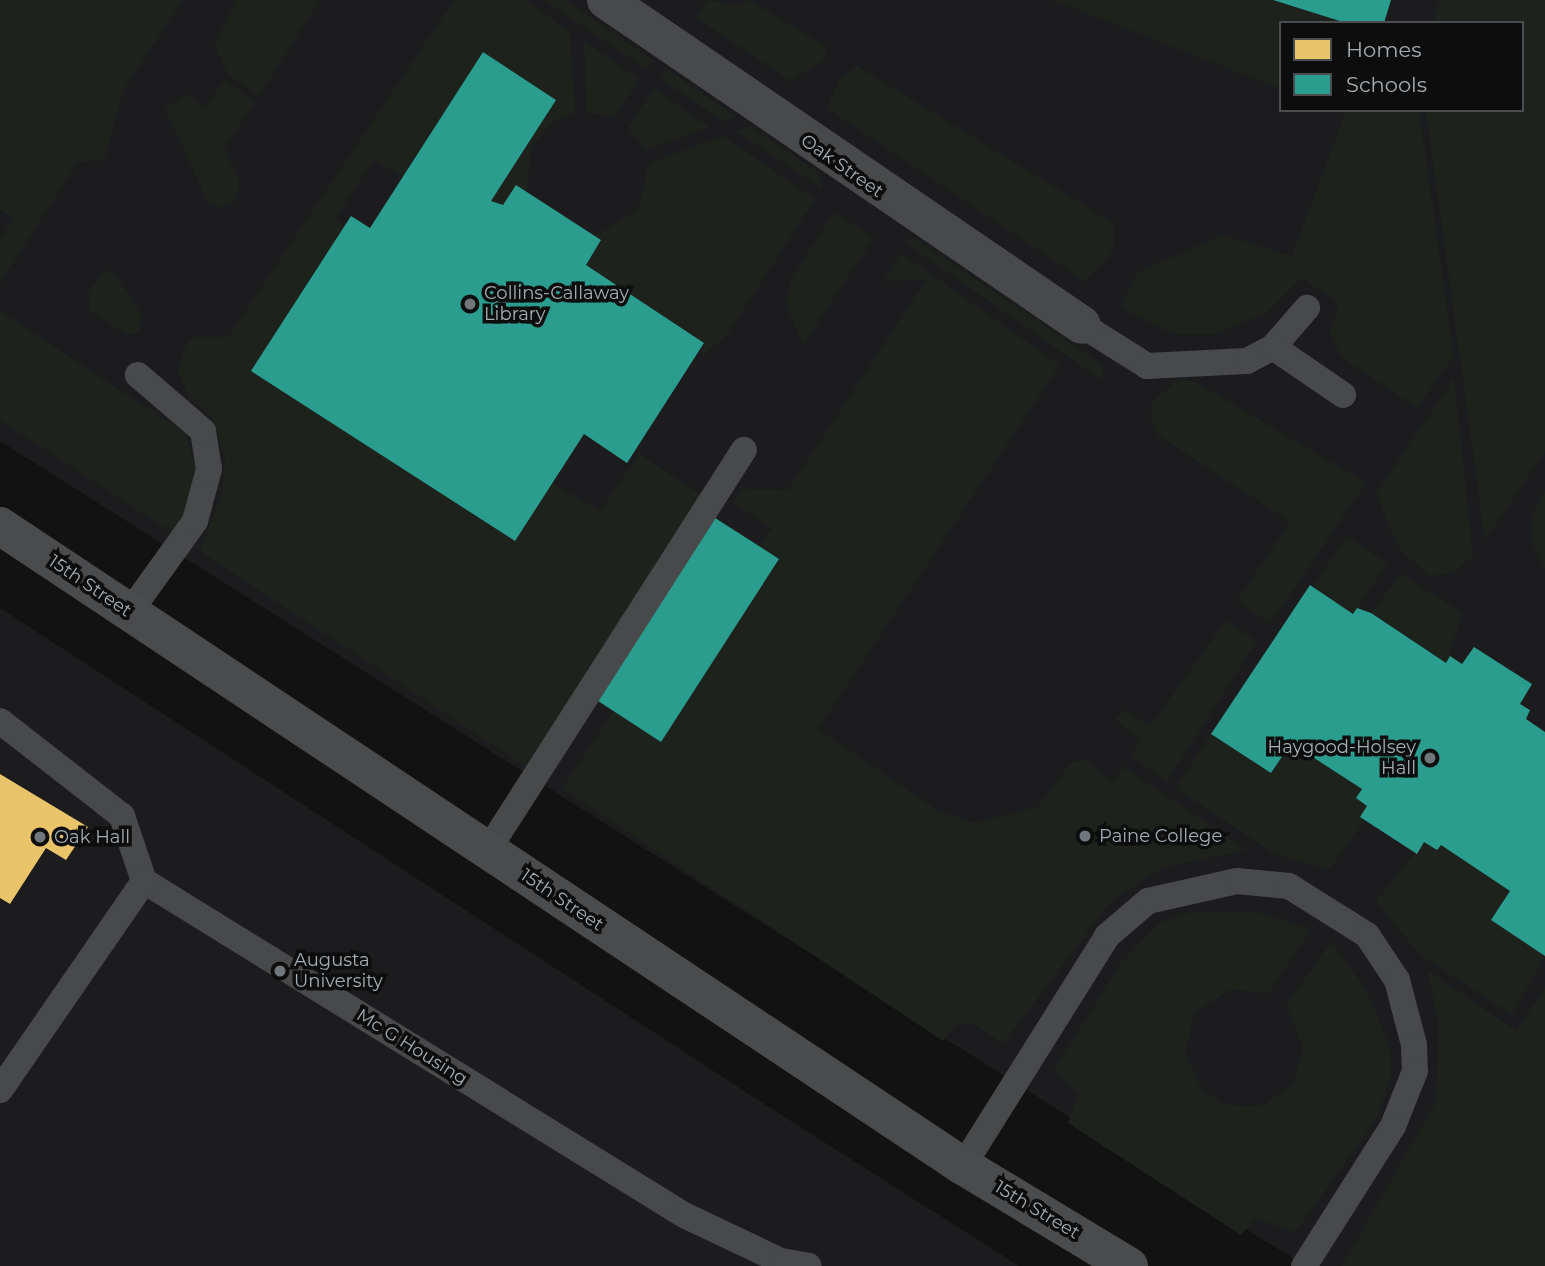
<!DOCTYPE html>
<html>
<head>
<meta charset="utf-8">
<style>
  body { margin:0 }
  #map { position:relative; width:1545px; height:1266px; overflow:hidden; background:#121212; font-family:Montserrat,sans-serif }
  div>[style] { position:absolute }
  .built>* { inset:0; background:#1c1c1e }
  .green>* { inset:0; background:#1d231c }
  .homes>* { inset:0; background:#e9c46a }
  .schools>* { inset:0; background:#2a9d8f }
  .lane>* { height:26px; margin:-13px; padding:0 13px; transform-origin:13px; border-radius:13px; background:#47494b }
  .street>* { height:38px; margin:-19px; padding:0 19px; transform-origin:19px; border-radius:19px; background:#47494b }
  .primary>* { height:38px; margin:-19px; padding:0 19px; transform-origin:19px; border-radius:19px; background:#494b4d }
  .dots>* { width:19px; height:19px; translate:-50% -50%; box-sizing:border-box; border:4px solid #0d0d0e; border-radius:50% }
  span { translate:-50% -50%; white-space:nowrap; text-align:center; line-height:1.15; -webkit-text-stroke:7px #0d0d0e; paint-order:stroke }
  .street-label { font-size:18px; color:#a3adb3 }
  .poi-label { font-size:18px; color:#a3adb3 }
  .left { translate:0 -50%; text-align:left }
  .right { translate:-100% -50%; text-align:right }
  .legend { position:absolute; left:1279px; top:21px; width:245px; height:91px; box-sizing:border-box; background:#0d0d0e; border:2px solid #494d50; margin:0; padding:9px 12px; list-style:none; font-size:21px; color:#a3adb3 }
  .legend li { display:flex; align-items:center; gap:14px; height:35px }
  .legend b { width:35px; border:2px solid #494d50 }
</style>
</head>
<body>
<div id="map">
  <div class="built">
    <i style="clip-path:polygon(evenodd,0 0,1545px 0,1545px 1231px,1521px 1266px,1305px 1266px,0 441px,0 0,1281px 23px,1522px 23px,1522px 110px,1281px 110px,1281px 23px)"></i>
    <i style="clip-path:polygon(0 608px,783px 1116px,1019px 1266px,0 1266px)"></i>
  </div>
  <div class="green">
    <i style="clip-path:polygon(0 0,183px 0,124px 89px,104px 160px,78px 162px,0 283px,0 239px,13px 218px,0 210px)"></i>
    <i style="clip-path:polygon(237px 0,320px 0,259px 96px,228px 74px,214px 44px)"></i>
    <i style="clip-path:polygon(454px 0,525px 0,570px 32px,575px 112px,552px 123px,531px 148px,527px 192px,516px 185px,503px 205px,491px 201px,556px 100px,483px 52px,403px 177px,374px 159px,336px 218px,345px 226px,252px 371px,514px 541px,552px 483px,600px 511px,639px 454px,703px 496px,528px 768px,200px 551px,222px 494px,225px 457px,213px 419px,189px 396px,178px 372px,186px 344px,196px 337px,228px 337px)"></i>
    <i style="clip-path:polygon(544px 0,565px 0,653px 60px,646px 69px)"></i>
    <i style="clip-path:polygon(708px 0,740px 6px,749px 0,825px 46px,825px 59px,791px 81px,696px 18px)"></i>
    <i style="clip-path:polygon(1053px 0,1271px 0,1346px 23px,1281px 23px,1281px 89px)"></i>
    <i style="clip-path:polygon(1440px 0,1545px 0,1545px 452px,1485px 540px,1426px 110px,1522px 110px,1522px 23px,1433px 23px)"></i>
    <i style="clip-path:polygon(584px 41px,639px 79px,615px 117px,587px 112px)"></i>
    <i style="clip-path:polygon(857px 66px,1113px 223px,1114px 247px,1105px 262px,1084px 281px,827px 108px,840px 78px)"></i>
    <i style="clip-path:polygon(667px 69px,736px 117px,723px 121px,661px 79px)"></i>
    <i style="clip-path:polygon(224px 80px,255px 102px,224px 148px,240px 183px,235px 201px,221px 208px,208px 202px,165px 108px,187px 94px,205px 108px)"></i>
    <i style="clip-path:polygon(654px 88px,709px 127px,645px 150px,628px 128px)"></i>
    <i style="clip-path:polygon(1335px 110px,1419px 110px,1454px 356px,1417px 408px,1342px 358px,1330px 333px,1339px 303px,1302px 278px,1267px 312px,1215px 334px,1174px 334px,1120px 307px,1137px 273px,1222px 235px,1292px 256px,1345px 114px)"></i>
    <i style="clip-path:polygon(750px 126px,820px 174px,822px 189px,736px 131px)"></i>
    <i style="clip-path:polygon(723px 136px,815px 199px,727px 335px,699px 358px,704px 342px,586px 265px,601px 241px,595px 236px,638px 210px,649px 163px)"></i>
    <i style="clip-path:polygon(834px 212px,874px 238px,803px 345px,786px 305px,791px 279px)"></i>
    <i style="clip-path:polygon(911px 236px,1103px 365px,1103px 381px,906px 243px)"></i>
    <i style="clip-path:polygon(901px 253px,1060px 365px,818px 729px,937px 810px,974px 823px,1037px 807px,1072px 762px,1086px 760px,1113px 782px,1124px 767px,1247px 850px,1163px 867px,1110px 902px,1003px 1044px,973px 1023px,956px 1025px,943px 1041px,562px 788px,614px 711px,661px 742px,778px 560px,759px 546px,772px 528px,733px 503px,742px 489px,788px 490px,927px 279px,884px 281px)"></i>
    <i style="clip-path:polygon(105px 270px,116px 275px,142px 316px,139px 333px,126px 334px,90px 311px,88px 292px)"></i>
    <i style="clip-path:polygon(0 311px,185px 433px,196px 468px,184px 515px,171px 532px,0 420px)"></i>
    <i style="clip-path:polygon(1454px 378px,1473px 557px,1452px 573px,1429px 576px,1399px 548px,1376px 494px)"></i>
    <i style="clip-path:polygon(1178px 380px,1194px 381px,1366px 483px,1270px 624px,1237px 601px,1290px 522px,1158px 435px,1150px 418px,1153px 401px)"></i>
    <i style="clip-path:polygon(1545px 490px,1545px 568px,1532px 544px,1531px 520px)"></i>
    <i style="clip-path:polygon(1347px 536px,1387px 563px,1353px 614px,1313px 587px)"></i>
    <i style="clip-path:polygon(1401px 574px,1463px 613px,1446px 663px,1371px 613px)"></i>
    <i style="clip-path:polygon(1226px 621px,1257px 641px,1167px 781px,1131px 756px,1141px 741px,1114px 719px,1126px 710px,1150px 726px)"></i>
    <i style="clip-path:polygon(1211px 734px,1271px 773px,1291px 743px,1362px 789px,1356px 798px,1367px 806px,1365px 820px,1329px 870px,1273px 853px,1176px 788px)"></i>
    <i style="clip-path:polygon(1424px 842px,1437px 850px,1441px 845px,1510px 891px,1491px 920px,1545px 956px,1512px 1015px,1418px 953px,1376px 901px)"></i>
    <i style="clip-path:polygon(1257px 912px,1311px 929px,1268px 994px,1231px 989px,1195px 1012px,1185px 1053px,1202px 1090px,1222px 1103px,1247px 1107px,1266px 1104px,1293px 1084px,1303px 1048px,1286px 1005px,1331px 942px,1367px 991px,1390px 1048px,1391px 1076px,1377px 1118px,1303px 1222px,1293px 1232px,1255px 1218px,1241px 1235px,1068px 1123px,1079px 1094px,1054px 1070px,1121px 963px,1157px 925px,1182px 913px)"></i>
    <i style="clip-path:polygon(1427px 970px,1516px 1031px,1545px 988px,1545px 1266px,1342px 1266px,1436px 1102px,1439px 1024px)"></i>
  </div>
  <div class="homes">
    <i style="clip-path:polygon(0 774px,88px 827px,66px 860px,46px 848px,10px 904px,0 898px)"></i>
  </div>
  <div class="schools">
    <i style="clip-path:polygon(1273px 0,1391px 0,1384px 23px,1346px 23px)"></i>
    <i style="clip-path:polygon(483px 52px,556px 100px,491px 201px,503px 205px,516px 185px,601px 240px,586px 265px,704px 343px,627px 463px,584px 434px,515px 541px,251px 371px,351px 216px,370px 228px)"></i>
    <i style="clip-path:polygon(712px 516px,779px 559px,661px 742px,595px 699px)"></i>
    <i style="clip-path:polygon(1310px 585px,1353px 614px,1357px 608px,1371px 613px,1446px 663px,1450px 656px,1462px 664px,1474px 647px,1532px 684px,1520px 704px,1530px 710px,1526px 719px,1545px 732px,1545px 956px,1491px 920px,1510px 891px,1441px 845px,1437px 850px,1424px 842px,1417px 854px,1360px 817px,1367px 806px,1356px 798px,1362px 789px,1291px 743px,1271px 773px,1211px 734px)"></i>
  </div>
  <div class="lane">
    <i style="left:1082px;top:325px;width:77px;rotate:32.2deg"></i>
    <i style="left:1147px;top:366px;width:100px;rotate:-2.9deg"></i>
    <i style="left:1247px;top:361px;width:30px;rotate:-28deg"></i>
    <i style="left:1273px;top:347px;width:52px;rotate:-48.9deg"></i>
    <i style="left:1273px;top:347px;width:85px;rotate:34.4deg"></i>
    <i style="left:129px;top:613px;width:113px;rotate:-54.3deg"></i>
    <i style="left:195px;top:521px;width:54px;rotate:-74.9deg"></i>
    <i style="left:209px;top:469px;width:38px;rotate:-99deg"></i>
    <i style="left:203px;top:431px;width:86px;rotate:-139.3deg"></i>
    <i style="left:0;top:721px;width:155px;rotate:37.9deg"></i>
    <i style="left:122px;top:816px;width:69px;rotate:71.3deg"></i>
    <i style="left:144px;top:881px;width:635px;rotate:31.74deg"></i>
    <i style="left:684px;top:1215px;width:107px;rotate:25.4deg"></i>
    <i style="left:781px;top:1261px;width:28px;rotate:10deg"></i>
    <i style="left:488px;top:850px;width:475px;rotate:-57.4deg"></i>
    <i style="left:0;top:1090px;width:254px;rotate:-55.4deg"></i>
    <i style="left:963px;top:1166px;width:271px;rotate:-57.9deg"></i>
    <i style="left:1107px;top:936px;width:54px;rotate:-40.5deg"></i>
    <i style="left:1148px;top:901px;width:91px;rotate:-12.7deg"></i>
    <i style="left:1237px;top:881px;width:52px;rotate:5.5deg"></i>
    <i style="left:1289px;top:886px;width:92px;rotate:32.1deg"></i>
    <i style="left:1367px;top:935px;width:54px;rotate:56.3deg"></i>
    <i style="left:1397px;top:980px;width:67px;rotate:75.3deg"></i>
    <i style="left:1414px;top:1045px;width:26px;rotate:88deg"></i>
    <i style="left:1415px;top:1071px;width:59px;rotate:111.8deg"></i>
    <i style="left:1393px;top:1126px;width:166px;rotate:122.4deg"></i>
  </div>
  <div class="street">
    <i style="left:606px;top:0;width:576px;rotate:34.32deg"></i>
  </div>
  <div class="primary">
    <i style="left:0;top:526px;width:1156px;rotate:33.61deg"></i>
    <i style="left:963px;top:1166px;width:194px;rotate:31.1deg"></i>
  </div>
  <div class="dots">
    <i style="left:470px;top:304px;background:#70777b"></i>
    <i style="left:1430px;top:758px;background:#70777b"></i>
    <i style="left:1085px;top:836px;background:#70777b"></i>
    <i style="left:40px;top:837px;background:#70777b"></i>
    <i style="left:280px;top:971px;background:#70777b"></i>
  </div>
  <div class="street-label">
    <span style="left:842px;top:166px;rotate:35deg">Oak Street</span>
    <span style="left:90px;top:586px;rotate:34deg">15th Street</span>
    <span style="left:562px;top:900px;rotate:34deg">15th Street</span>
    <span style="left:412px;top:1047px;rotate:32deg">Mc G Housing</span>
    <span style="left:1037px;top:1210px;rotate:31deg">15th Street</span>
  </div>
  <div class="poi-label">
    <span class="left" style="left:484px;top:304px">Collins-Callaway<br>Library</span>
    <span class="right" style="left:1416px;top:758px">Haygood-Holsey<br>Hall</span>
    <span class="left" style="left:1099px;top:836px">Paine College</span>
    <span class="left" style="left:54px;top:837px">Oak Hall</span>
    <span class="left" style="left:294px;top:971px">Augusta<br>University</span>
  </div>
  <ul class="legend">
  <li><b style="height:19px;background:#e9c46a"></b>Homes</li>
  <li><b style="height:19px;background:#2a9d8f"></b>Schools</li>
  </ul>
</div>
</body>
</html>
